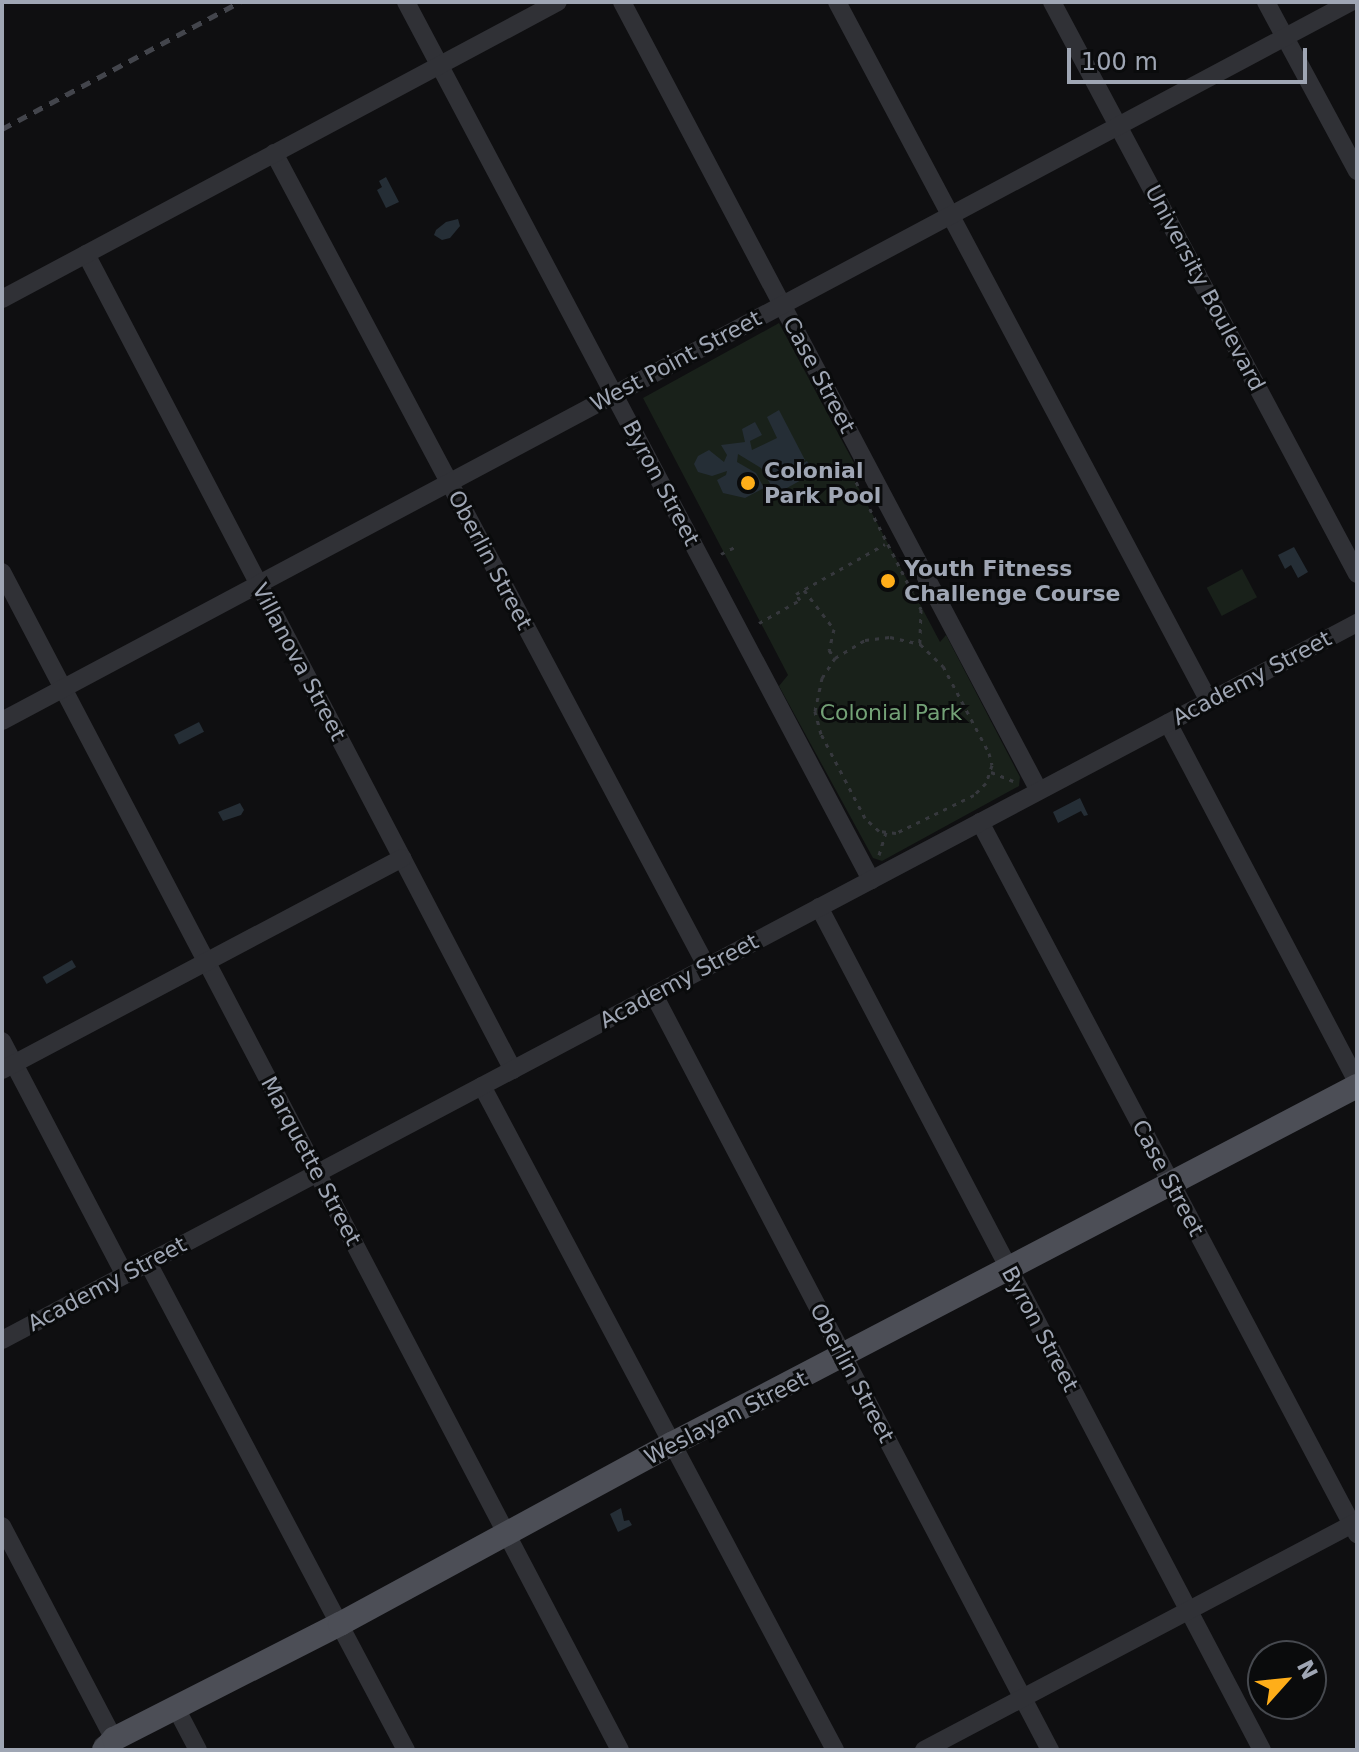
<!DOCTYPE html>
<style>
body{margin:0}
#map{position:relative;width:1359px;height:1752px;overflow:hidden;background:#0f0f11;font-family:"DejaVu Sans",sans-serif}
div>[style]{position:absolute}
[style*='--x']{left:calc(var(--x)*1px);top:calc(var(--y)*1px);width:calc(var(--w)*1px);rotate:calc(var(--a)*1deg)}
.green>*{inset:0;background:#19211a;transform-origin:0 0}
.water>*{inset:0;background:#252e36;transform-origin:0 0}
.path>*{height:3px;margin-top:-1.5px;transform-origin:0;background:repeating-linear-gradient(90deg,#36383d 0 4px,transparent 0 10px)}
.minor>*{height:18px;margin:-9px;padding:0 9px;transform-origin:9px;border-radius:9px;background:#303136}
.major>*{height:24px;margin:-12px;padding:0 12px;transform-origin:12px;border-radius:12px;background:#4c4e56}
.rail>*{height:5px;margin-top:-2.5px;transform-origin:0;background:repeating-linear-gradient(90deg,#43454c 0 10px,transparent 0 18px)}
.dots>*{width:22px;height:22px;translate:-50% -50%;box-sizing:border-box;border:4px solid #0a0b0c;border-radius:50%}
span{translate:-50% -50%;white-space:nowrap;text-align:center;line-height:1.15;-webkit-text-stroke:6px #0a0b0c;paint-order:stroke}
.street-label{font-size:22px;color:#9fa6b4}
.poi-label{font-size:22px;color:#9fa6b4;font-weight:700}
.left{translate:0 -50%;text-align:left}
.park-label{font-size:22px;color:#73a176}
.frame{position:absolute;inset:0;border:4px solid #9fa6b4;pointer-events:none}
.north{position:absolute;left:1247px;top:1640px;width:80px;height:80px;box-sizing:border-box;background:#0a0b0c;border:2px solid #46494f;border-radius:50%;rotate:63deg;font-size:22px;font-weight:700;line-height:32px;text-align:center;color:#9fa6b4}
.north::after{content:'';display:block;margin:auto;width:28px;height:36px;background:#ffae19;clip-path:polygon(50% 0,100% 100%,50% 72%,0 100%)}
.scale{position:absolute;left:1067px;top:48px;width:240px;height:36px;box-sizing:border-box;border:4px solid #9fa6b4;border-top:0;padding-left:10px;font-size:24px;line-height:28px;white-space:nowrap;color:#9fa6b4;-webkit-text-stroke:6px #0a0b0c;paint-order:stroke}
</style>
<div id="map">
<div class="green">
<i style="clip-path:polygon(779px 323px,854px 463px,848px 468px,940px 642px,946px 635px,1020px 777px,1019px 786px,882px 861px,873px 858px,779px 686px,788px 675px,643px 398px)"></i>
<i style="left:1242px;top:569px;width:32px;height:40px;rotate:62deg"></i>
</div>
<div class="water">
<i style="clip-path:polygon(386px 177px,399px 202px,386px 208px,377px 190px,382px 187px,379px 181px)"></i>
<i style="clip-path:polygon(458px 219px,460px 226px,450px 238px,442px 240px,434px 235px,436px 230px,446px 222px)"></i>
<i style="clip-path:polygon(779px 410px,805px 460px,773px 479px,807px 461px,814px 473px,776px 494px,761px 468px,738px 454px,737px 462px,756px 473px,764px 488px,745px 498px,723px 493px,717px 480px,726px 475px,727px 471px,712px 476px,698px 472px,694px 464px,698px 456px,709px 450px,724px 462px,727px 455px,721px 445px,745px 442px,742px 429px,755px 422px,762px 435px,750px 441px,752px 450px,777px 438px,767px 417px)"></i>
<i style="clip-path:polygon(1294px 547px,1308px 572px,1298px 578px,1291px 565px,1285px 569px,1278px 555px)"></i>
<i style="left:199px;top:722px;width:11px;height:28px;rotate:63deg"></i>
<i style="clip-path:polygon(1080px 798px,1088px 815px,1084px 816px,1081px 811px,1058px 823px,1053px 812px)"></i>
<i style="clip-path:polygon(240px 803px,244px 810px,241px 815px,223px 821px,218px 812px)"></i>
<i style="left:72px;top:960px;width:8px;height:34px;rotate:60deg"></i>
<i style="clip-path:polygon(621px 1508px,624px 1521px,629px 1520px,632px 1525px,618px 1532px,610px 1514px)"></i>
</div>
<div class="path">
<i style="--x:847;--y:464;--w:163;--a:63"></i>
<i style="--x:921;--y:609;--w:35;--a:92"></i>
<i style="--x:721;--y:554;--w:18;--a:-27"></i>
<i style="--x:804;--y:590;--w:49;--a:52.4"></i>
<i style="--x:834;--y:629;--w:22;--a:103"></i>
<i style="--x:829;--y:650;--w:9;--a:54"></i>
<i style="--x:759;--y:623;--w:47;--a:-29.3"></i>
<i style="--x:800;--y:600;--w:7;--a:-124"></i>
<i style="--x:796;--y:594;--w:102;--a:-29.3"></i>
<i style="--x:890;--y:637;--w:31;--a:13"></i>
<i style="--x:920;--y:644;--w:32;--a:44"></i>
<i style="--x:943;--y:666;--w:98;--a:62.1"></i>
<i style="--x:989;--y:753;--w:12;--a:76"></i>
<i style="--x:992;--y:765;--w:19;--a:108"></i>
<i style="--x:986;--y:783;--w:17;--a:135"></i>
<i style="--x:974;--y:795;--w:87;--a:154"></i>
<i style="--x:896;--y:833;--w:17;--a:-173"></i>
<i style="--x:879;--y:831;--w:19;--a:-137"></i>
<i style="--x:865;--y:818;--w:95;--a:-117.6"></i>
<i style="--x:821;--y:734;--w:24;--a:-105"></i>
<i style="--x:815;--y:711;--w:34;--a:-78"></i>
<i style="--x:822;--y:678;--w:24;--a:-57"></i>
<i style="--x:835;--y:658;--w:35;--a:-31"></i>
<i style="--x:865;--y:640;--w:25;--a:-7"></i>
<i style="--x:991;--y:772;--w:24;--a:22"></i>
<i style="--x:879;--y:855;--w:24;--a:-73"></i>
</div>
<div class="minor">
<i style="--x:406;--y:2;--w:994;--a:62.09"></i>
<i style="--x:622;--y:2;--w:892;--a:62.14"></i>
<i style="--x:837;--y:2;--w:792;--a:61.98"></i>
<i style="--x:1052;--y:2;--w:648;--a:61.93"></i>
<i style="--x:1266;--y:2;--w:192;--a:61.7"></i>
<i style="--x:274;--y:153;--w:922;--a:61.99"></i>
<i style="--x:86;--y:254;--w:921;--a:62.38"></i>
<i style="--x:2;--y:299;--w:630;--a:-28.11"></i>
<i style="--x:2;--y:572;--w:1330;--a:62.32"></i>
<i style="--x:2;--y:721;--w:1529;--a:-28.06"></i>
<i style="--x:1168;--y:723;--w:405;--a:62.2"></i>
<i style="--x:980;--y:822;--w:806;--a:62.1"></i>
<i style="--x:819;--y:907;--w:952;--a:62.28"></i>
<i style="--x:654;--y:995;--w:853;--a:62.32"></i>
<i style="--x:2;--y:1041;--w:264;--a:62.3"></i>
<i style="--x:2;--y:1070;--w:453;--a:-27.9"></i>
<i style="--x:482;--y:1086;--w:752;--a:62"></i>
<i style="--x:148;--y:1263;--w:551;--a:62.09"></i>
<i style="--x:2;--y:1340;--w:1533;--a:-27.89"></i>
<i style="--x:2;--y:1526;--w:241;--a:62.3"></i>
<i style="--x:114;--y:1739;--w:13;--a:151"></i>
<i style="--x:176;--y:1708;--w:47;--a:62.4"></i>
<i style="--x:924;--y:1750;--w:489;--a:-27.8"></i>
</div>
<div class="major">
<i style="--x:104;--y:1750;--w:15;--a:-48"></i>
<i style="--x:114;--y:1739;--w:254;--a:-27"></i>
<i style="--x:340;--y:1624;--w:378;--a:-28.5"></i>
<i style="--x:672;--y:1444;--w:773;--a:-27.59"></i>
</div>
<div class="rail">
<i style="--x:2;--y:129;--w:270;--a:-28.1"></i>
</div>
<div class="dots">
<i style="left:748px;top:483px;background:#ffae19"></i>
<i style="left:888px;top:581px;background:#ffae19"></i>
</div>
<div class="street-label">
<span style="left:1205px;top:288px;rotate:62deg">University Boulevard</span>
<span style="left:676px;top:361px;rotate:-28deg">West Point Street</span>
<span style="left:819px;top:375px;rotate:62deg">Case Street</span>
<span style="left:661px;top:483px;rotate:62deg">Byron Street</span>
<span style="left:490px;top:560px;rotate:62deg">Oberlin Street</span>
<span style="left:299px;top:662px;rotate:62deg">Villanova Street</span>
<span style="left:1252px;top:678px;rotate:-28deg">Academy Street</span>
<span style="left:679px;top:981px;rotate:-28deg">Academy Street</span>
<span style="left:311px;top:1161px;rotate:62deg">Marquette Street</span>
<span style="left:1168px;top:1178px;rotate:62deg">Case Street</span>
<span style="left:107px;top:1284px;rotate:-28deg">Academy Street</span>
<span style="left:1040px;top:1329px;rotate:62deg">Byron Street</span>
<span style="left:852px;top:1373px;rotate:62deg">Oberlin Street</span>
<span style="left:726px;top:1418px;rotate:-27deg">Weslayan Street</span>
</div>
<div class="poi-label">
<span class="left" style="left:764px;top:483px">Colonial<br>Park Pool</span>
<span class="left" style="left:904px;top:581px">Youth Fitness<br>Challenge Course</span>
</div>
<div class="park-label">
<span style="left:891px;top:713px">Colonial Park</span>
</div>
<div class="frame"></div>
<div class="north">N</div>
<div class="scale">100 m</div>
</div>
